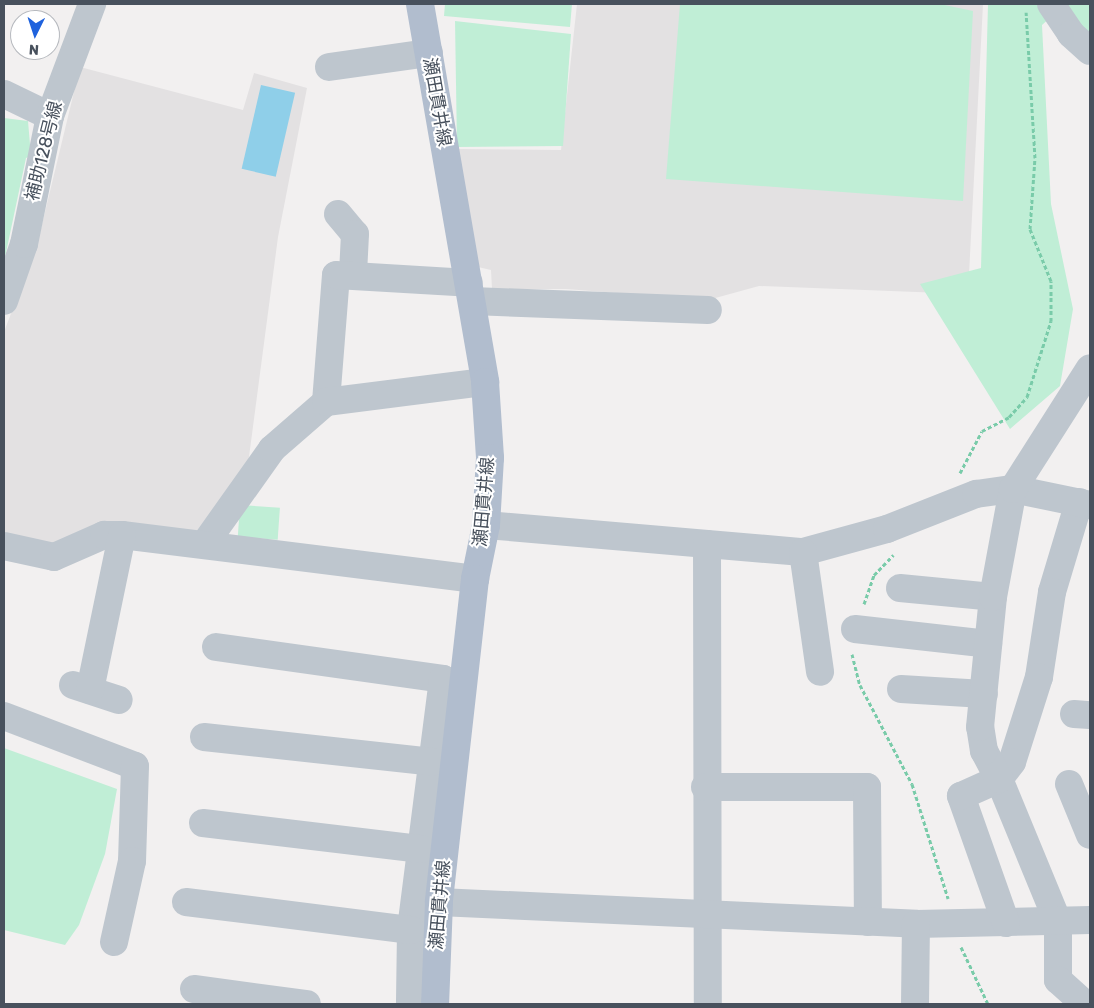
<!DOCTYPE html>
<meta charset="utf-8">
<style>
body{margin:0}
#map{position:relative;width:1094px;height:1008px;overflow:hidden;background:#f2f0f0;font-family:Rubik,"Noto Sans JP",sans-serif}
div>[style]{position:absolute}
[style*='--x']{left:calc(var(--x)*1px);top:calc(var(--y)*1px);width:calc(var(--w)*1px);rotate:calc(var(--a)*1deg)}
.education>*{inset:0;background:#e3e1e2}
.green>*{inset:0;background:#c0eed6;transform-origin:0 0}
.water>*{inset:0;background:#8fcfe9;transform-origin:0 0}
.path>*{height:3px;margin-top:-1.5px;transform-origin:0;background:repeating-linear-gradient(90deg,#79cba9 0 4px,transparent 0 6.5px)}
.minor>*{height:28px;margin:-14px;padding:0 14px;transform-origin:14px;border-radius:14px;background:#bec6ce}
.major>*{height:28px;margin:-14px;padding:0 14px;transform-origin:14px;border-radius:14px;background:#b1bdce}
span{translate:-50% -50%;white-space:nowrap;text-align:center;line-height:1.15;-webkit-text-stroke:4px #fff;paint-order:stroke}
.street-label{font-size:18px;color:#48515d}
.frame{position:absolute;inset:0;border:5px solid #48515d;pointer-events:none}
.north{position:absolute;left:10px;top:10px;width:50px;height:50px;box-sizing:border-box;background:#fff;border:1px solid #b6b9be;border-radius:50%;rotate:184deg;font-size:14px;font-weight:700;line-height:20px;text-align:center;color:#48515d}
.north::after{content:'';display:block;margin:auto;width:18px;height:22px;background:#1f62dd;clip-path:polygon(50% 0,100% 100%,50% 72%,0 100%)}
</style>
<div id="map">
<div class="education">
<i style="clip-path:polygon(577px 4px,983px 4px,968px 294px,759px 286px,708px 300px,566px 289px,492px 289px,491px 270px,478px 267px,456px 149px,561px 150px)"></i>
<i style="clip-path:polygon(80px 67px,243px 110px,254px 73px,307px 88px,278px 237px,247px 472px,198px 533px,52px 548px,4px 537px,4px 332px,37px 245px)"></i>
</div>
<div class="green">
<i style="clip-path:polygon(445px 4px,572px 4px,570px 27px,444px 16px)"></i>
<i style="clip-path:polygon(680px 4px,940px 4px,973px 11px,963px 201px,666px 179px)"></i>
<i style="clip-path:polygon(988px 4px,1090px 4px,1090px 45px,1063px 6px,1042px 25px,1051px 204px,1073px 309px,1060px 386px,1010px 429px,920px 284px,981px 268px)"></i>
<i style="clip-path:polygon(455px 21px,571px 34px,563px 146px,457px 147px)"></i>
<i style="clip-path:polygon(4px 118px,28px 121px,31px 156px,26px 158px,4px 262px)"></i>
<i style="left:240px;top:505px;width:40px;height:32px;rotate:4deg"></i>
<i style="clip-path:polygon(4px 748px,117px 789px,105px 854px,79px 925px,65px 945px,4px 930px)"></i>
</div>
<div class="water">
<i style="left:261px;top:85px;width:35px;height:86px;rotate:13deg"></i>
</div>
<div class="path">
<i style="--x:960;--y:473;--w:47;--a:-62.4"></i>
<i style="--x:982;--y:431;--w:30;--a:-27"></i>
<i style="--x:1009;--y:417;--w:27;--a:-48"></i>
<i style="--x:1027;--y:397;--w:80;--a:-72.5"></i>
<i style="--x:1051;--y:321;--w:40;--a:-90"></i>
<i style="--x:1051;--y:281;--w:56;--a:-112"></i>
<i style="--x:1030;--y:229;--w:71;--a:-86"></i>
<i style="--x:1035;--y:158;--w:146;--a:-93.5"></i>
<i style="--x:864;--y:604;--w:31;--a:-71"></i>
<i style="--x:874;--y:575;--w:28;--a:-46"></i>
<i style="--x:852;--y:654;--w:32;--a:76"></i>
<i style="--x:860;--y:685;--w:112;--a:62.3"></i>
<i style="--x:912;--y:784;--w:120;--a:72.5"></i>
<i style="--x:961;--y:947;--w:63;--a:64.7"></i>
</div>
<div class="minor">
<i style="--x:1051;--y:4;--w:36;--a:56"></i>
<i style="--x:1071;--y:34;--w:25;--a:42"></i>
<i style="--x:329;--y:67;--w:101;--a:-8"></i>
<i style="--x:4;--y:94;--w:51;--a:25.6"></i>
<i style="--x:338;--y:214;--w:26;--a:50"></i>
<i style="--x:355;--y:234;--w:40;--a:92.9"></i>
<i style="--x:4;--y:301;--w:60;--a:-70.7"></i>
<i style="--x:24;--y:244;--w:131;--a:-78.5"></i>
<i style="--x:50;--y:116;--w:120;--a:-69.4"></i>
<i style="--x:472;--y:301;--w:236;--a:2.2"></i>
<i style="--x:326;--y:402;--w:127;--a:-85.5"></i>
<i style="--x:336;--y:275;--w:133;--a:3.4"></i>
<i style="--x:1079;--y:502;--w:94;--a:106.7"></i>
<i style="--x:1052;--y:592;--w:86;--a:98.7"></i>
<i style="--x:1039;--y:677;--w:89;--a:107.6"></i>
<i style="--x:1012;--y:762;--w:21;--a:127"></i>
<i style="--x:999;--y:779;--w:155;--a:67.6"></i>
<i style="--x:1058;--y:922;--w:58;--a:90"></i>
<i style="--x:1058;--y:980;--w:36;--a:42"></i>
<i style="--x:486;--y:525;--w:318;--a:4.9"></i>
<i style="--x:803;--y:552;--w:87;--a:-15.3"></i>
<i style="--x:887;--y:529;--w:96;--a:-21.5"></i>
<i style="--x:976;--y:494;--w:37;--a:-8"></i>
<i style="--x:1013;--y:489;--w:79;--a:11.7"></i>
<i style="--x:206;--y:542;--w:114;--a:-54.6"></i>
<i style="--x:272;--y:449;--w:72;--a:-41"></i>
<i style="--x:326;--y:402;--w:160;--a:-7.2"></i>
<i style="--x:707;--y:544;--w:460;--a:89.9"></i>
<i style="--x:4;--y:546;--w:51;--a:12.4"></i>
<i style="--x:54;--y:557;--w:55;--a:-23.7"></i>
<i style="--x:104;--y:535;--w:18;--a:0"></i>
<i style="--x:122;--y:535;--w:356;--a:7.1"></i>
<i style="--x:803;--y:552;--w:121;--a:81.9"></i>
<i style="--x:900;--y:588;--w:93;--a:5.5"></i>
<i style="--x:855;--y:629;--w:134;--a:6.4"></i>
<i style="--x:216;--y:647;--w:229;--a:8"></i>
<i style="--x:443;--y:679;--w:253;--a:97.3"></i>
<i style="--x:411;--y:930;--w:74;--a:90.8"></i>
<i style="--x:73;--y:685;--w:48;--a:18.1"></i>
<i style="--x:901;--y:689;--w:83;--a:3.4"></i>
<i style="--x:90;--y:690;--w:158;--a:-78.3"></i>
<i style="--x:1074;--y:714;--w:16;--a:4"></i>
<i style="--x:4;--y:716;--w:140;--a:20.9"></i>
<i style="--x:135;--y:766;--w:95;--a:91.8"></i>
<i style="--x:132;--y:861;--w:83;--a:102.5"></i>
<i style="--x:204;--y:737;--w:230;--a:6.2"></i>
<i style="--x:1069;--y:784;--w:55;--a:67.6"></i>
<i style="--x:705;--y:787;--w:162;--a:0"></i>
<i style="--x:867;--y:787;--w:135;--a:89.6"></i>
<i style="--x:203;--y:823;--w:220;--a:6.8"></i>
<i style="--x:186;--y:902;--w:227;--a:7.1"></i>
<i style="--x:439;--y:902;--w:478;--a:2.6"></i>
<i style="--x:916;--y:924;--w:174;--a:-1.3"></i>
<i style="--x:1006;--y:923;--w:135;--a:-109.5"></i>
<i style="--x:961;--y:796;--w:42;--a:-24.1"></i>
<i style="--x:999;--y:779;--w:32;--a:-118"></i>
<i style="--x:984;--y:751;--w:24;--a:-99"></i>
<i style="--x:980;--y:727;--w:131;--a:-84.3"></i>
<i style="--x:993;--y:597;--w:110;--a:-79.5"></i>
<i style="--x:1013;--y:489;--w:143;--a:-57.5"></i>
<i style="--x:194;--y:989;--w:114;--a:7.6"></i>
<i style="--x:915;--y:1004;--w:80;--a:-89.3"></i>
</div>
<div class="major">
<i style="--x:420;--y:4;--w:384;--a:80.2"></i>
<i style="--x:485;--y:382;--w:76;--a:86.2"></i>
<i style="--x:490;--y:458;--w:67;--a:93.4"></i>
<i style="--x:486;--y:525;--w:55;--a:101.5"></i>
<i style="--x:475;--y:579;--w:325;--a:96.4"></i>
<i style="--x:439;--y:902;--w:102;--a:92.2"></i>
</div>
<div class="street-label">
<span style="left:437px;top:102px;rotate:80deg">瀬田貫井線</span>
<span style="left:44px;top:151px;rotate:-76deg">補助128号線</span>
<span style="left:484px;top:502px;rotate:-85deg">瀬田貫井線</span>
<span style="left:440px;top:905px;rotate:-85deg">瀬田貫井線</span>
</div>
<div class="frame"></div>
<div class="north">N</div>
</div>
